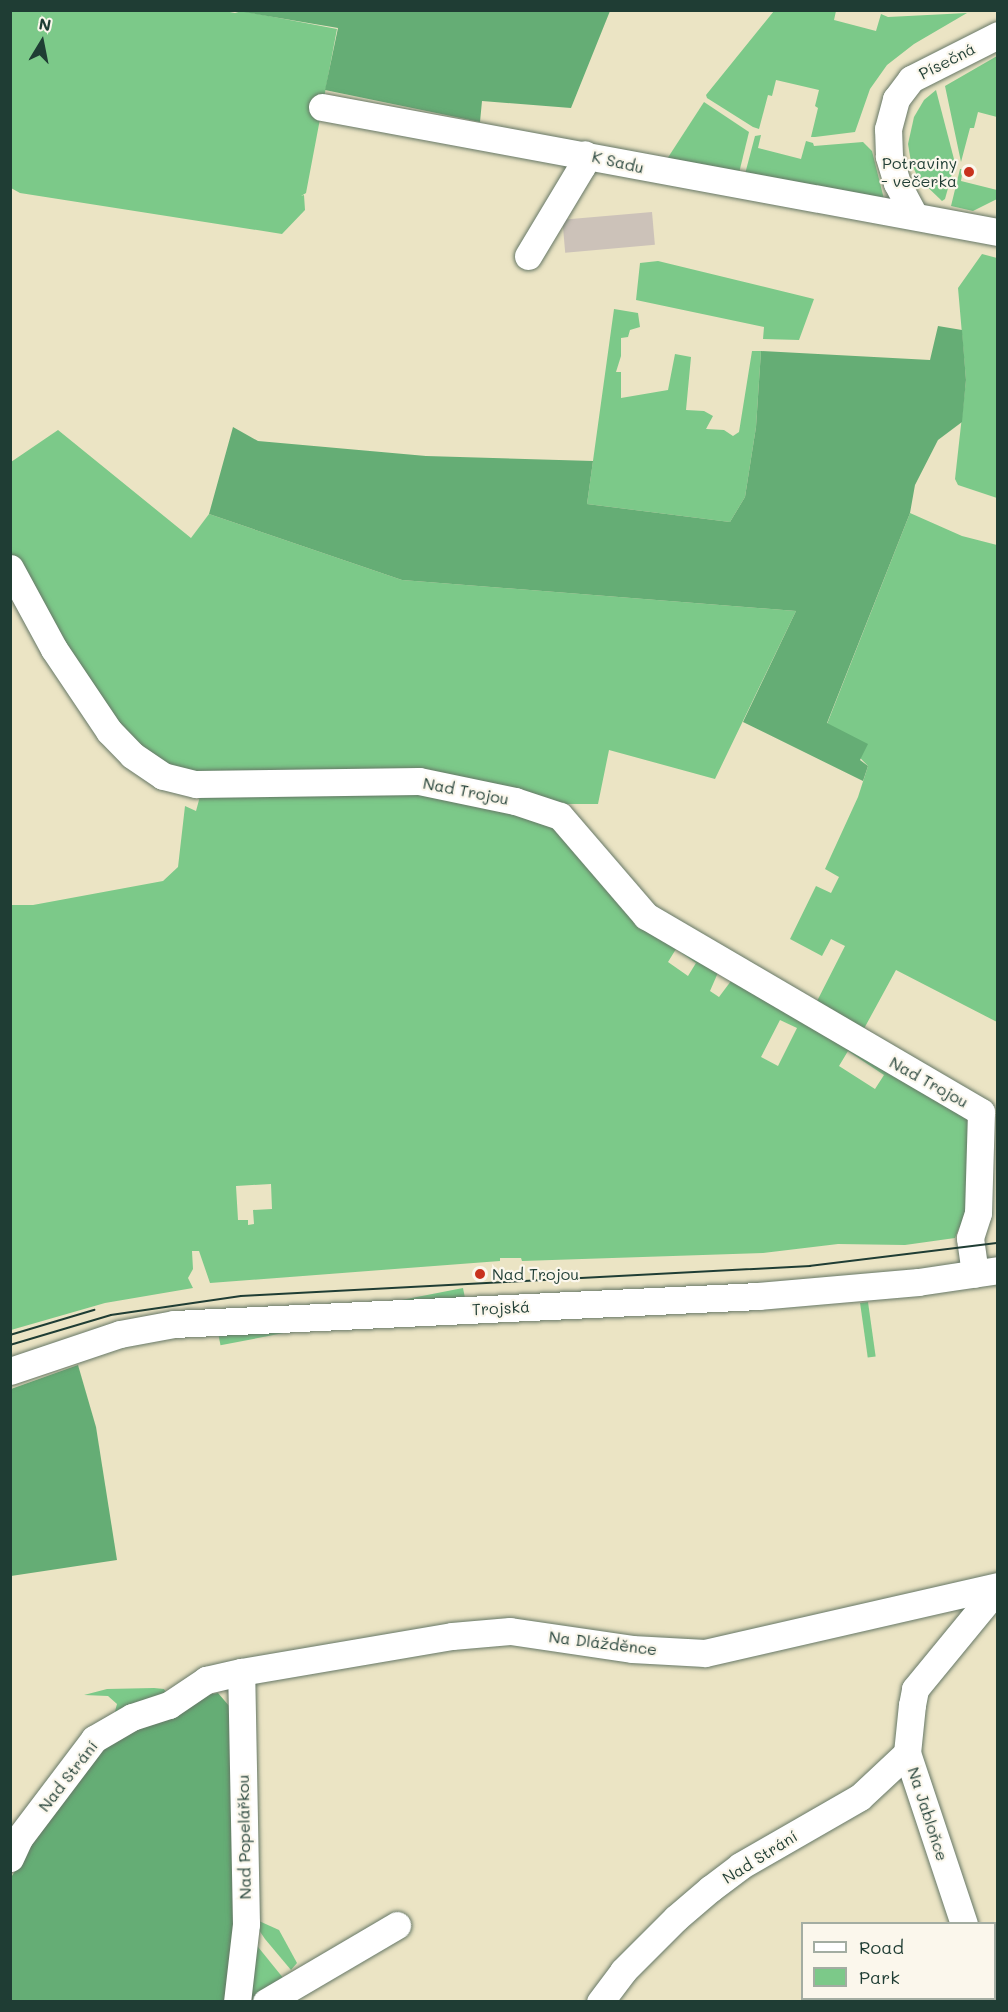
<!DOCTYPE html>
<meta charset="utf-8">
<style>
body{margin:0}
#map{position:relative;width:1008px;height:2012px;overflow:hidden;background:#ebe4c4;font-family:Mali,sans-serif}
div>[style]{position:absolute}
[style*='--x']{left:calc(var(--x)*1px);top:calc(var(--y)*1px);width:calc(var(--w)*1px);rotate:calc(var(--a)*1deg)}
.industrial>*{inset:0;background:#ccc2b9;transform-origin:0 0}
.green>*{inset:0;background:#7cc989;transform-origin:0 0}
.forest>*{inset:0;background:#65ad75}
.roads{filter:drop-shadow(0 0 2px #676) drop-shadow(0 0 2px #676)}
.minor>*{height:27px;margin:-13.5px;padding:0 13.5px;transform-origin:13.5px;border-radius:13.5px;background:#fff}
.tram>*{height:1.5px;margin:-0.75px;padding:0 0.75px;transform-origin:0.75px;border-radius:0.75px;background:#1f3d34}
.dots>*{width:16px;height:16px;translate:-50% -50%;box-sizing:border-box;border:3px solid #fbf7ec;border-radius:50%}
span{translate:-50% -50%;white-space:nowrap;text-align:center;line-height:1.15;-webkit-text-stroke:4.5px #fbf7ec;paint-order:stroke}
.street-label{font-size:16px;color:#1f3d34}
.poi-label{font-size:16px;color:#1f3d34}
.right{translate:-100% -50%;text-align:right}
.left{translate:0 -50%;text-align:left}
.frame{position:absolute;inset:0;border:12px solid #1f3d34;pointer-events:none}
.legend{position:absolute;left:801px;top:1922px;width:195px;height:78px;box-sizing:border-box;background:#fbf7ec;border:2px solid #a3ada2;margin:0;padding:8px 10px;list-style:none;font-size:18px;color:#1f3d34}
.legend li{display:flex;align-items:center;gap:12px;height:30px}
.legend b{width:30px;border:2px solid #a3ada2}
.north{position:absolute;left:12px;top:12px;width:60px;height:60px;-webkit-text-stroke:4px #fbf7ec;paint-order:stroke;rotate:10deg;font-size:16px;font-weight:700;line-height:24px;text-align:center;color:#1f3d34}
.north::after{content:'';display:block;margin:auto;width:21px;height:27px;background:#1f3d34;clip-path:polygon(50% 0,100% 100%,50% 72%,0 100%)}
</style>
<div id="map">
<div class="industrial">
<i style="left:652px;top:212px;width:33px;height:90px;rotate:85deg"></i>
</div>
<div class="green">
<i style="clip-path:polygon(219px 10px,235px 13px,242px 11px,337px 29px,306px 193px,301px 196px,304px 195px,305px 210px,282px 234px,20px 193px,11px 188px,10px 11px)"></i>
<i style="clip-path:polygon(774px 11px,836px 11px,834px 20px,876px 31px,881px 14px,888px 17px,967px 13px,914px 44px,887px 65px,870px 89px,855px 132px,815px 137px,811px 137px,818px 108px,815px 106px,819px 90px,776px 80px,772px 96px,768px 95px,759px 129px,753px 127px,707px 98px,706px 95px)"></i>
<i style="clip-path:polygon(997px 56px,997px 117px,978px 112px,974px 128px,970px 128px,961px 162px,945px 86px)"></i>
<i style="clip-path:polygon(936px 90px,955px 163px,945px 199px,942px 201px,918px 178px,911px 162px,908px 144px,914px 117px,924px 100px)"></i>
<i style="clip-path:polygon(704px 102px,749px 132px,739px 173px,667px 159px)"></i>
<i style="clip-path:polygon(761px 135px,758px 148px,801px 159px,806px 141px,813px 143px,814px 146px,863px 142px,872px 151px,884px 199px,745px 174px,755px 136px)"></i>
<i style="clip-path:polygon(960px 169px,963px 169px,961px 181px,997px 190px,997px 199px,973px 211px,951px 206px)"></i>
<i style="clip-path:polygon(982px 254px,997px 258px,997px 498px,958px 485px,955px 479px,966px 380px,958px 288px)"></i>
<i style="clip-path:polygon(658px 261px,814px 299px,799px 340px,763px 339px,764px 327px,636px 300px,640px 263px)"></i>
<i style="clip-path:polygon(614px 309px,638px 313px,640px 327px,630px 330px,628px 337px,621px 338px,621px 356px,616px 372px,621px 372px,621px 398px,668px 390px,675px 354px,691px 357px,686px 410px,704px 411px,713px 416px,706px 429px,724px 430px,733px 436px,739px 432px,752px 351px,761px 351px,756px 427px,745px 497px,730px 522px,587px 504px)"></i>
<i style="clip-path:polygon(58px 430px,191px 538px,209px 514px,402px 580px,796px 611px,715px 779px,609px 750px,598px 804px,541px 804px,212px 776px,156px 763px,122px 735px,11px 555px,11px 462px)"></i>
<i style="clip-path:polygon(910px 513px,962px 536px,997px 545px,997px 1022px,896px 970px,860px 1036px,813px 1009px,845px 946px,831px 939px,822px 956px,790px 939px,816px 886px,831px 893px,839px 877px,825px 869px,858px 797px,868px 766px,827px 724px)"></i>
<i style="clip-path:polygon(evenodd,419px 786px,554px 822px,720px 968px,710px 991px,719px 997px,734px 977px,974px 1114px,971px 1215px,959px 1228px,955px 1238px,905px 1245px,838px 1244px,763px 1253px,522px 1261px,521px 1258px,500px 1258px,500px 1261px,210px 1283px,199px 1251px,192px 1251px,193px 1269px,188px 1278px,193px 1288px,105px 1303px,11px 1330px,11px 905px,33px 905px,163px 881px,178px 867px,185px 806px,196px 811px,202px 789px,419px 786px,676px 949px,696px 963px,688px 976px,668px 962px,676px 949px,419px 786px,780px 1020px,797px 1028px,778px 1066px,761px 1057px,780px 1020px,419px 786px,848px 1051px,884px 1075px,875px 1089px,839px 1066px,848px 1051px,419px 786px,271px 1184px,272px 1209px,253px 1210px,254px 1224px,248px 1225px,248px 1220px,238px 1220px,236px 1186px,271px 1184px)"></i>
<i style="left:463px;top:1288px;width:10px;height:249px;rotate:79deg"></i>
<i style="left:868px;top:1302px;width:55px;height:8px;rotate:82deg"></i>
<i style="clip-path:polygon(154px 1688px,164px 1689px,167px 1694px,114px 1715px,117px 1704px,108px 1696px,84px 1695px,107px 1689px)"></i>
<i style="clip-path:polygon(250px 1917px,279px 1930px,297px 1963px,291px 1970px,265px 1939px)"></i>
<i style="clip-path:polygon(250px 1937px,284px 1979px,256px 2000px,251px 1998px)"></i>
</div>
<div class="forest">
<i style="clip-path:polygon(238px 11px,613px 11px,610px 11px,571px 108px,482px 101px,480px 122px,325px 90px,338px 28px)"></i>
<i style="clip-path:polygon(938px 326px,962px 330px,966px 380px,962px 422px,938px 440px,915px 485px,910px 513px,827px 723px,868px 744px,860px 760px,868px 766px,863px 781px,743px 722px,796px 611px,402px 580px,209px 514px,233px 427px,258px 441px,426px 456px,593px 461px,587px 504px,730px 522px,745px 497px,756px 427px,761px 351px,930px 360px)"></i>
<i style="clip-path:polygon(78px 1365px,96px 1427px,117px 1560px,11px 1576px,11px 1389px)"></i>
<i style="clip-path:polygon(218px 1693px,230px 1707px,236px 1956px,229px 2001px,11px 2001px,10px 1879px,56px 1805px,100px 1742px,182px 1699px)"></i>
</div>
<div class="roads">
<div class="minor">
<i style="--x:322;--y:107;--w:687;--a:10.48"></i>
<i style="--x:914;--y:215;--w:36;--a:-118"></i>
<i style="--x:897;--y:183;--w:28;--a:-107"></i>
<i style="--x:889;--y:156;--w:27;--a:-92"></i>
<i style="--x:888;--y:129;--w:31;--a:-75"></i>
<i style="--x:896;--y:99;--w:25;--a:-53"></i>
<i style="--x:911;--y:79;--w:97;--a:-26.8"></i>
<i style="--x:528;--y:256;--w:105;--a:-59"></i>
<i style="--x:582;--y:166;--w:12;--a:-76"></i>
<i style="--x:10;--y:568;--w:92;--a:61.5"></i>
<i style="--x:54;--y:649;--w:99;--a:56.1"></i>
<i style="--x:109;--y:731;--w:33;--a:46"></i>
<i style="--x:132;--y:755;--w:37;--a:34"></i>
<i style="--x:163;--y:776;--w:34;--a:14"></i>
<i style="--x:196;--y:784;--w:223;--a:-0.8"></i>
<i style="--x:419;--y:781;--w:98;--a:11.8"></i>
<i style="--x:515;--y:801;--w:47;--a:18.4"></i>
<i style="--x:560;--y:816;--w:132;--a:49.3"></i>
<i style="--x:646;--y:916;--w:388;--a:30.3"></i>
<i style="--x:981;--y:1112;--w:101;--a:91.7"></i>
<i style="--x:978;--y:1213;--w:26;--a:108"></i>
<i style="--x:970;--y:1238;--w:36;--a:82"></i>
<i style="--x:10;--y:1371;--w:116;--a:-18.6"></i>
<i style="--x:120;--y:1334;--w:55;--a:-10.5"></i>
<i style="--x:174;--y:1324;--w:585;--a:-2.74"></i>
<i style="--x:758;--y:1296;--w:161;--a:-5"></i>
<i style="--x:918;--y:1282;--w:81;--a:-8.5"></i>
<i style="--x:10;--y:1858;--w:23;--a:-65"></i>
<i style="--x:20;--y:1837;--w:123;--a:-52.9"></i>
<i style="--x:94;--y:1739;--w:44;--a:-30.1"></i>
<i style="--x:132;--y:1717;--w:39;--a:-18"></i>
<i style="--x:169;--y:1705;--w:45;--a:-34"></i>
<i style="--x:206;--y:1680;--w:36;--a:-13"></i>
<i style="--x:241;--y:1672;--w:214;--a:-9.7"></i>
<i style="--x:452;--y:1636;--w:58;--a:-4.9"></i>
<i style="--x:510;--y:1631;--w:123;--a:8.4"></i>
<i style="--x:632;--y:1649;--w:73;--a:3.1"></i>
<i style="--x:705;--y:1653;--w:301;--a:-12.9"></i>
<i style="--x:964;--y:1924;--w:180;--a:-108.4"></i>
<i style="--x:907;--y:1753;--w:48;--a:-84.1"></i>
<i style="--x:912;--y:1705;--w:16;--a:-79"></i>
<i style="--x:915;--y:1689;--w:131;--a:-50.6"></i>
<i style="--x:994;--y:1965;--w:4;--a:14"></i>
<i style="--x:237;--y:2002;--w:79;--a:-83.4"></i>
<i style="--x:246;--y:1924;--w:252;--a:-91.1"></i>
<i style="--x:266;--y:2002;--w:152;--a:-30.4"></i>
<i style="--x:600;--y:2002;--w:39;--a:-53"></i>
<i style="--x:623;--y:1971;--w:75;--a:-45"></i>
<i style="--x:676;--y:1918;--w:45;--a:-40.5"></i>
<i style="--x:710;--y:1889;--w:38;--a:-37"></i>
<i style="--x:740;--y:1866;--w:138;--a:-29.9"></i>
<i style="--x:860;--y:1797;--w:64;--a:-43.1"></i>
</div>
</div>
<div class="tram">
<i style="--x:10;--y:1335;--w:88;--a:-16.6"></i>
<i style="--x:10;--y:1345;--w:105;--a:-16.5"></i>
<i style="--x:111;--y:1315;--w:131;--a:-8.3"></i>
<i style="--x:241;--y:1296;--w:570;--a:-3.02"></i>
<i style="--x:810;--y:1266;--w:189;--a:-7"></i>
</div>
<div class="dots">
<i style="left:969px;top:172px;background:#c8321e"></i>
<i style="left:480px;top:1274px;background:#c8321e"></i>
</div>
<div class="street-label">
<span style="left:947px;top:61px;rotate:-27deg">Písečná</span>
<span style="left:618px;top:162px;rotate:13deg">K Sadu</span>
<span style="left:466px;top:791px;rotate:11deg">Nad Trojou</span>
<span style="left:929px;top:1082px;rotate:29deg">Nad Trojou</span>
<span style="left:501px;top:1308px;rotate:-3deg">Trojská</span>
<span style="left:603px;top:1643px;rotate:7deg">Na Dlážděnce</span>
<span style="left:68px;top:1776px;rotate:-52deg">Nad Strání</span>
<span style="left:928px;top:1814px;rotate:72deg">Na Jabloňce</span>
<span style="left:244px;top:1837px;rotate:-91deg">Nad Popelářkou</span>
<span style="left:760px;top:1857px;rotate:-32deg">Nad Strání</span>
</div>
<div class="poi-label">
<span class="right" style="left:957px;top:172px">Potraviny<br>- večerka</span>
<span class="left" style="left:492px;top:1274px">Nad Trojou</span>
</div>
<div class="frame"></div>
<ul class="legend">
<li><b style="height:8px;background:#fff"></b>Road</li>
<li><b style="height:16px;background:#7cc989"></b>Park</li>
</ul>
<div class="north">N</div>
</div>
